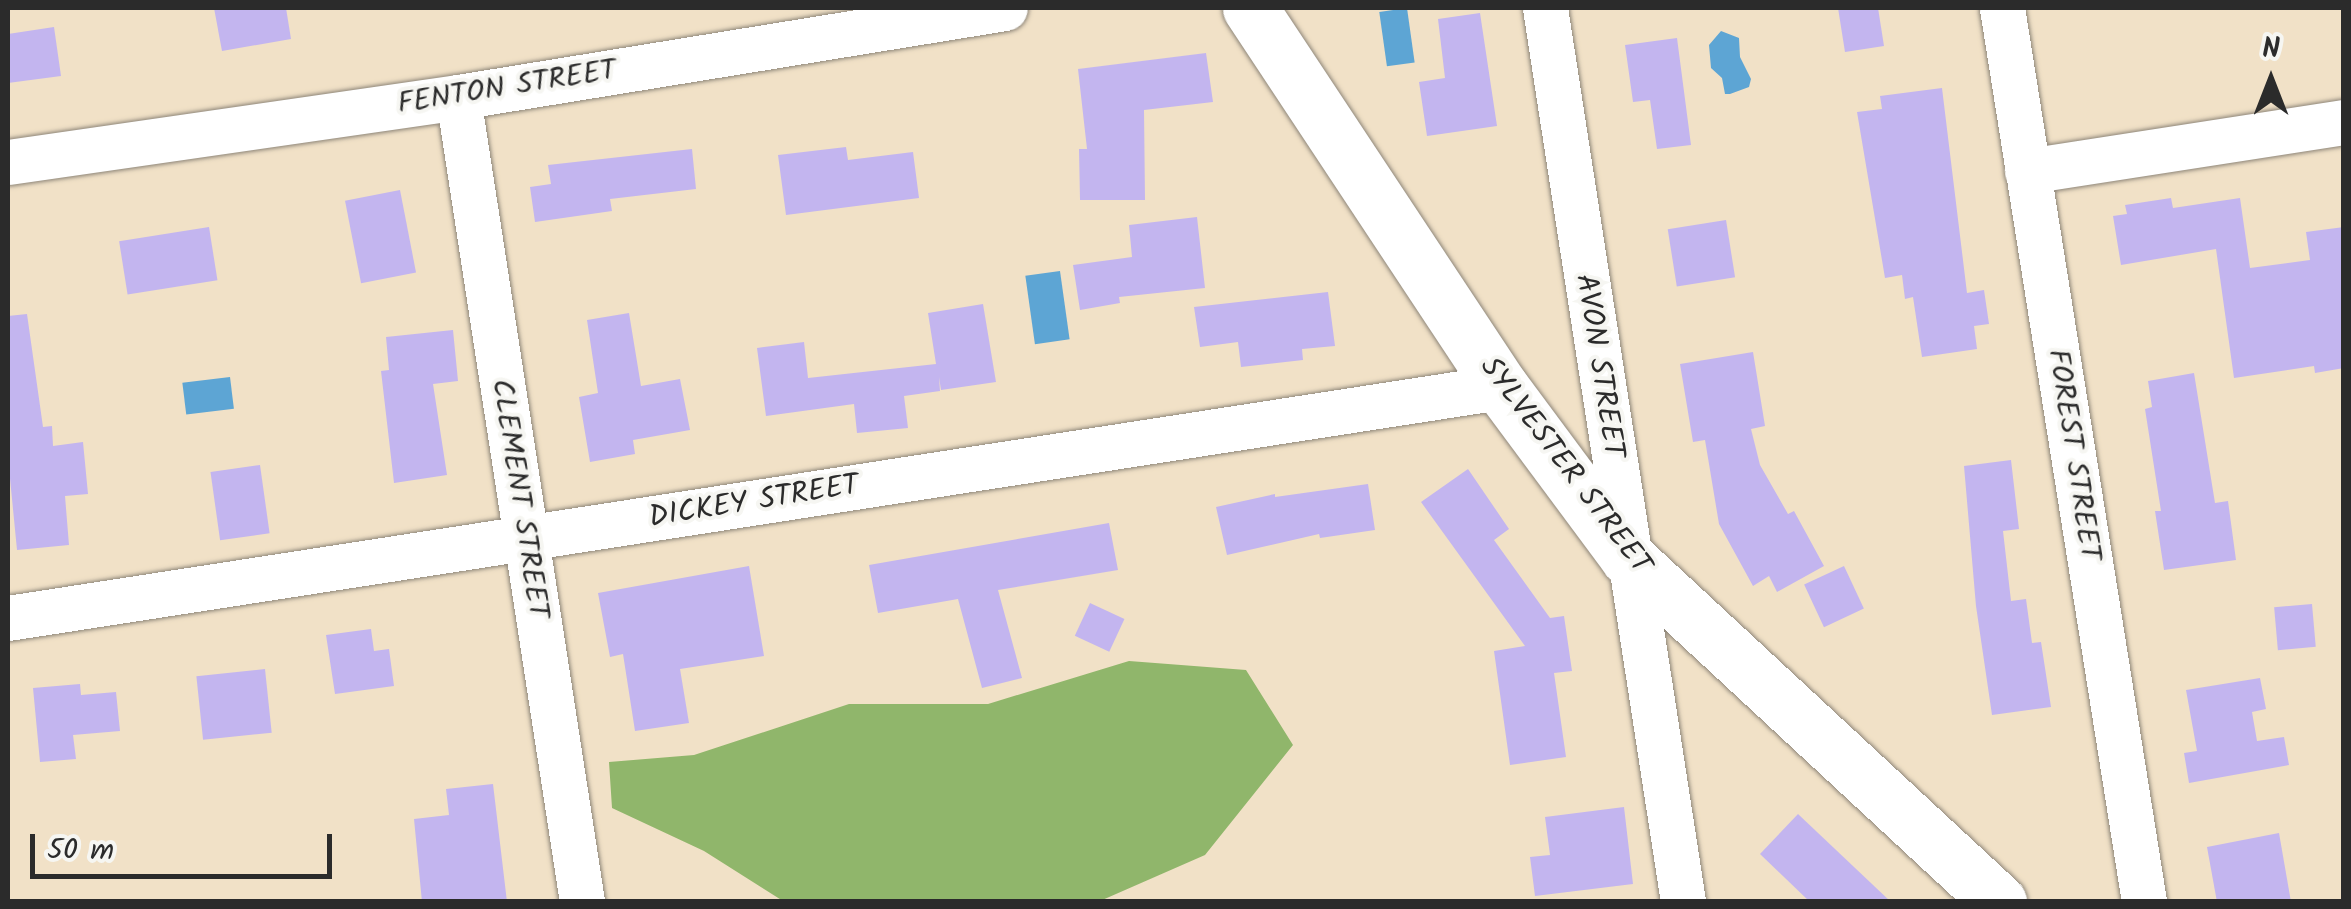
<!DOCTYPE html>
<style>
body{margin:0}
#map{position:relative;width:2351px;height:909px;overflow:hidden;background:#f1e1c7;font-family:Kalam,sans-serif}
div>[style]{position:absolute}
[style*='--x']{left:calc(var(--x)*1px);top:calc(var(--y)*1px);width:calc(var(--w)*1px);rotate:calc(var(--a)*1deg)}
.forest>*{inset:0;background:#90b66b}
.water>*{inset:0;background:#5da5d4;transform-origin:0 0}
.building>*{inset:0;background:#c3b5ef;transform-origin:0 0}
.roads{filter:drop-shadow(0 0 2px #8e8679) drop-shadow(0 0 2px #8e8679)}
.minor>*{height:45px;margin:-22.5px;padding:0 22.5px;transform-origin:22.5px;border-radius:22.5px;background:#fff}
.tertiary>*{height:55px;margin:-27.5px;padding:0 27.5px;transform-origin:27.5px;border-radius:27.5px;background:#fff}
span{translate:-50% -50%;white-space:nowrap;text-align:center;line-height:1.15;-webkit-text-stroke:8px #f6f6f2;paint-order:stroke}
.street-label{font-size:30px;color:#2b2b2b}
.frame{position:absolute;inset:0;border:10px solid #2b2b2b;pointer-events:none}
.north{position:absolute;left:2221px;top:30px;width:100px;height:100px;-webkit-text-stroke:8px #f6f6f2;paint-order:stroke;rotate:0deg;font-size:28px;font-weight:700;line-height:40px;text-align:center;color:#2b2b2b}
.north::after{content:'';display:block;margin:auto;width:35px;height:45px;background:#2b2b2b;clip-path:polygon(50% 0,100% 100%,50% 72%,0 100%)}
.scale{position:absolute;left:30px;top:834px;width:302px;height:45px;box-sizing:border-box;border:5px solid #2b2b2b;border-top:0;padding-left:12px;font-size:30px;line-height:35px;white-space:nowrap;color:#2b2b2b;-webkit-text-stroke:8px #f6f6f2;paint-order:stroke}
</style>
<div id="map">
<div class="forest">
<i style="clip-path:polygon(1129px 661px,1246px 670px,1293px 745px,1205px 855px,1100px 901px,783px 901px,704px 851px,612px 808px,609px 762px,694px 755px,849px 704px,988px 704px)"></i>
</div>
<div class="water">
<i style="left:1407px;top:8px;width:55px;height:28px;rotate:82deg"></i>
<i style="clip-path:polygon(1721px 31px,1739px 38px,1740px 57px,1751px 79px,1749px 87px,1730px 94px,1725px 94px,1722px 78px,1711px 68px,1709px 45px)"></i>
<i style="left:1060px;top:271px;width:69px;height:35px;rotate:82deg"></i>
<i style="left:230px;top:377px;width:32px;height:48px;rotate:83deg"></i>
</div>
<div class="building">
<i style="clip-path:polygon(214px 8px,286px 8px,291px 39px,222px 51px)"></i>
<i style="clip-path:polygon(1838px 8px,1878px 8px,1884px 46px,1845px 52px)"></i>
<i style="clip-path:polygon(1480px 13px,1497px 126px,1427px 136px,1419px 82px,1445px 78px,1438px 19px)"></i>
<i style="clip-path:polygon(54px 27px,61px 76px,8px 83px,8px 34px)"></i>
<i style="clip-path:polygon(1677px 38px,1691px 145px,1657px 149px,1650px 100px,1633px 102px,1625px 45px)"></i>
<i style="clip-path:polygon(1206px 53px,1213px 102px,1144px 110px,1145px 200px,1080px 200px,1079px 149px,1087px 149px,1078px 69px)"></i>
<i style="clip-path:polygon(1942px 88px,1967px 293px,1984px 290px,1989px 324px,1974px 326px,1977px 349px,1922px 357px,1913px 297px,1905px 299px,1902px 275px,1885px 278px,1857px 112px,1882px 109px,1880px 96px)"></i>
<i style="clip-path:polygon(846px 147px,848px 160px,913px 152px,919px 198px,786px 215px,778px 155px)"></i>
<i style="clip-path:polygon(692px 149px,696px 189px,610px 199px,612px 211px,535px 222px,530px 187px,551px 184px,548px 165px)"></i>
<i style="left:400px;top:190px;width:84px;height:56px;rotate:79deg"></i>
<i style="clip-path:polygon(2171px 198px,2173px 208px,2240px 198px,2250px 268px,2310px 260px,2306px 232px,2344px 227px,2344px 368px,2315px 373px,2314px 366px,2234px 378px,2216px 249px,2121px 265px,2113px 216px,2127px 214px,2125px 205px)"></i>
<i style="clip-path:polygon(1197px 217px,1205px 288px,1119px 297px,1120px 303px,1080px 310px,1073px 265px,1132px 257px,1129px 225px)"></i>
<i style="left:1726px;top:220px;width:58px;height:59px;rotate:81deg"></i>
<i style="left:209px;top:227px;width:54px;height:91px;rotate:81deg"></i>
<i style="clip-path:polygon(1328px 292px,1335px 346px,1302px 349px,1303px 360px,1241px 367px,1238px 342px,1200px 347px,1194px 307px)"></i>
<i style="clip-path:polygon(983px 304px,996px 382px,941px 390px,939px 377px,940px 391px,904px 396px,908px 428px,857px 433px,854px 404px,766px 416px,757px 348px,804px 342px,808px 378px,936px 364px,928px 313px)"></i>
<i style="clip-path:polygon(629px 313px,641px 386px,680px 379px,690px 430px,633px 440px,635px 454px,590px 462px,579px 397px,598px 393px,587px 320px)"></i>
<i style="clip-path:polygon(27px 314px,43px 427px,52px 426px,53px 446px,83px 442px,88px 494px,65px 496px,69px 545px,17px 550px,8px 458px,8px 316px)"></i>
<i style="clip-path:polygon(453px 330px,458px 381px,433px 384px,447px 475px,394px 483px,381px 371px,389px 370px,386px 337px)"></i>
<i style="clip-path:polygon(1753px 352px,1765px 426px,1751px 429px,1760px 465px,1788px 514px,1794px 511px,1824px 566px,1777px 592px,1769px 576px,1753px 586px,1719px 524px,1705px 440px,1693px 442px,1680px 364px)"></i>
<i style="clip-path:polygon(2194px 373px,2215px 503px,2228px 501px,2236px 560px,2164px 570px,2155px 511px,2161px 511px,2145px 409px,2152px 407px,2148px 381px)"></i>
<i style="clip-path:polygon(2011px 460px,2019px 529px,2003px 531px,2011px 601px,2026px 599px,2032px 643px,2041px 642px,2051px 707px,1992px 715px,1976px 606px,1964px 466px)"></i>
<i style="left:260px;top:465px;width:69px;height:50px;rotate:82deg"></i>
<i style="clip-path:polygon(1468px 469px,1509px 529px,1494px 540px,1550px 618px,1564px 616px,1572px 671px,1554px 673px,1566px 757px,1510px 765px,1494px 651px,1525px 646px,1421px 502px)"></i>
<i style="clip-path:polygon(1368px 484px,1375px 530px,1320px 538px,1319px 534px,1227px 555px,1216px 507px,1275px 494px,1275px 497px)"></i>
<i style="clip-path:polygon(1109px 523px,1118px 570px,998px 590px,1022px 678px,982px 688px,958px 599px,878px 613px,869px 565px)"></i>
<i style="clip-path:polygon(749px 566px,764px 656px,680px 669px,689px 723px,635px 731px,623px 654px,610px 657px,598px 593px)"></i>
<i style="left:1844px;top:566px;width:47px;height:44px;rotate:65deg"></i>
<i style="left:1090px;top:603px;width:38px;height:36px;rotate:25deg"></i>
<i style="left:2312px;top:604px;width:43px;height:38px;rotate:85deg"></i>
<i style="clip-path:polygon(371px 629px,374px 651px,389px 649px,394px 686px,335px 694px,326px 635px)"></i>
<i style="left:265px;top:669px;width:64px;height:69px;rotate:84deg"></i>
<i style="clip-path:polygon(2260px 678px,2266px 709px,2252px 712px,2257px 741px,2284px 737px,2289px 765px,2189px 783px,2184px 753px,2197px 751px,2186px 690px)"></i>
<i style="clip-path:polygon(80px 684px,81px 695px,116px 692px,120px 731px,73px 735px,76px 759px,40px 762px,33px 688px)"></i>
<i style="clip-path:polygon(493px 784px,507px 902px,422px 902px,414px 819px,449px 815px,446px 789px)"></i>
<i style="clip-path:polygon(1624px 807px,1633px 884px,1535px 896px,1530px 857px,1550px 855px,1545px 817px)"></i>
<i style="clip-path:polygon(1798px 814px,1891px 902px,1810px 902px,1760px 854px)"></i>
<i style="clip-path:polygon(2279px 833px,2291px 902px,2217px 902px,2207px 847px)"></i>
</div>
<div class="roads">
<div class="minor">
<i style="--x:1545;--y:8;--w:905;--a:81.22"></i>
<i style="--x:2002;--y:8;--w:905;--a:80.97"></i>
<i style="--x:458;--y:97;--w:814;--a:81.24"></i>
<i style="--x:8;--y:162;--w:455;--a:-8.2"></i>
<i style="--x:458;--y:97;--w:554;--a:-9.24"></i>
<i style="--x:2027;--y:171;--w:321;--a:-8.8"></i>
<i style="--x:8;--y:618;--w:1511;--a:-8.8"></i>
</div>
<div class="tertiary">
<i style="--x:1250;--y:8;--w:455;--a:56.5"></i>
<i style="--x:1501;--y:387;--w:213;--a:53.4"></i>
<i style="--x:1628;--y:558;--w:506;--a:42.84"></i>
</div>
</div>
<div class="street-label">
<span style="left:507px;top:88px;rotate:-9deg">FENTON STREET</span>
<span style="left:1599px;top:366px;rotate:81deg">AVON STREET</span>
<span style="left:2073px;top:455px;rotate:81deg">FOREST STREET</span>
<span style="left:1565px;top:466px;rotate:53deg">SYLVESTER STREET</span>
<span style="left:519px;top:499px;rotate:81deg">CLEMENT STREET</span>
<span style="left:754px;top:502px;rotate:-9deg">DICKEY STREET</span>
</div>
<div class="frame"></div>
<div class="north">N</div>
<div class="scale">50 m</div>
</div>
